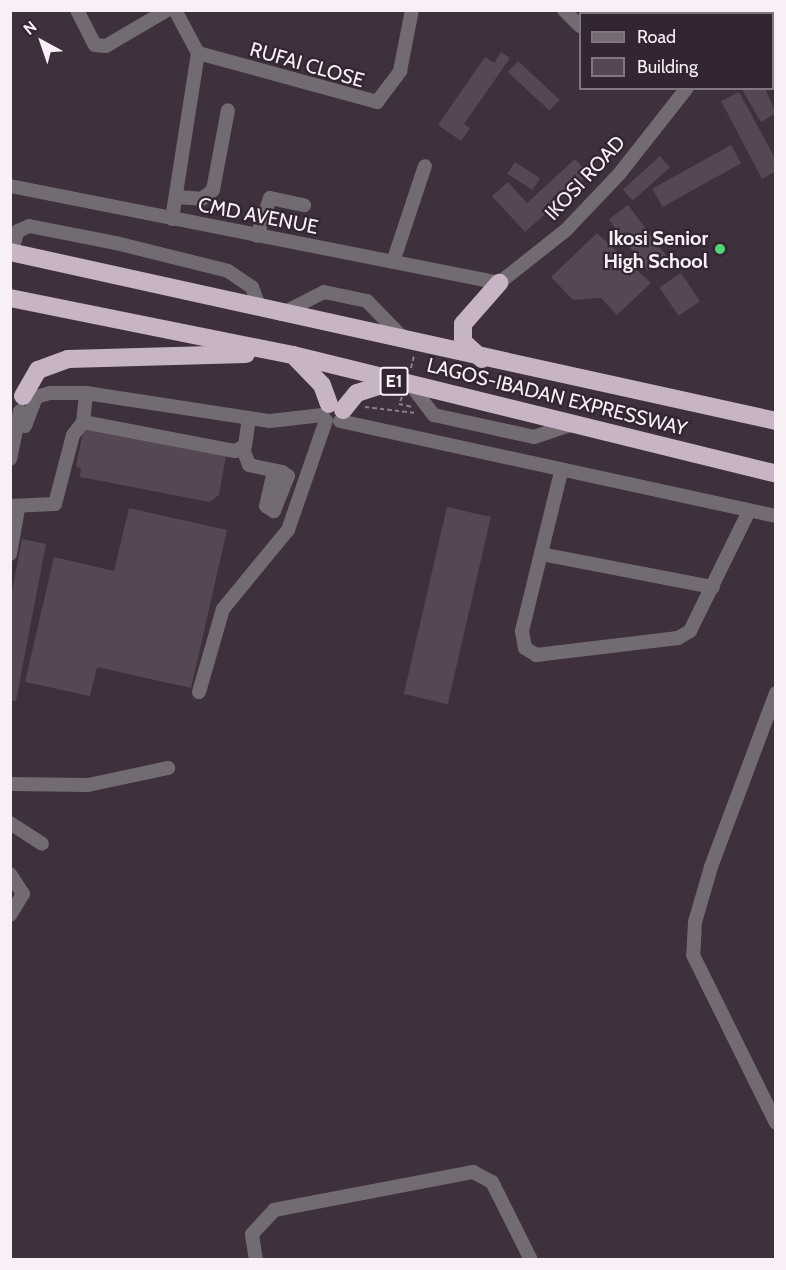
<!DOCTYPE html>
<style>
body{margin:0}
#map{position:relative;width:786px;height:1270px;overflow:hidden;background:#3e303c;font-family:Cabin,sans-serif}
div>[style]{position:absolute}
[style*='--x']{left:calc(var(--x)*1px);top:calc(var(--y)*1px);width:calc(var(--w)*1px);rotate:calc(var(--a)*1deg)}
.building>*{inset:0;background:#564754;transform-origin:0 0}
.path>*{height:2px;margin-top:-1px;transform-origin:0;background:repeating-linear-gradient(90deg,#8b7f8a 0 4.5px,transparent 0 7.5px)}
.minor>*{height:14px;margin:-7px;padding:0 7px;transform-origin:7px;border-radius:7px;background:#726b72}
.highway>*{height:18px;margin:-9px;padding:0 9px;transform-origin:9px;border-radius:9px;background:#c7b5c5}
.dots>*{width:16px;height:16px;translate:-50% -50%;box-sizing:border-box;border:3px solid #332632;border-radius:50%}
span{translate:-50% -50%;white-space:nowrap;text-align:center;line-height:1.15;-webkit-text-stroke:4.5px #332632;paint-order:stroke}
.shield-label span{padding:2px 4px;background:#332632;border:2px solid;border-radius:4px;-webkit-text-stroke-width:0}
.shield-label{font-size:18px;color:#f8eff7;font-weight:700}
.street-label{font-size:20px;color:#f8eff7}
.poi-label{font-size:20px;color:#f8eff7;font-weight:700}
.right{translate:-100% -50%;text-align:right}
.frame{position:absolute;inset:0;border:12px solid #f8eff7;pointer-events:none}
.legend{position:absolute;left:579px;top:12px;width:195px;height:78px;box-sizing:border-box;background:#332632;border:2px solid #827681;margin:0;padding:8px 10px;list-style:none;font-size:18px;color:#f8eff7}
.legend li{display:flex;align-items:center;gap:12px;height:30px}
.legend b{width:30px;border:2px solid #827681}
.north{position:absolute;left:12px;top:12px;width:60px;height:60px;-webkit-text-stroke:4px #332632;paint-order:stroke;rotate:320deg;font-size:16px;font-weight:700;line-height:24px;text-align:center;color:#f8eff7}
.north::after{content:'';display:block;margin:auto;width:21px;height:27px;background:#f8eff7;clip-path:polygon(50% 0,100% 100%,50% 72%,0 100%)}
</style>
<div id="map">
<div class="building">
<i style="clip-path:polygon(661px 10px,723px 10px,720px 14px)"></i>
<i style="clip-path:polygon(501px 52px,510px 58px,464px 124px,470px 128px,461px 141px,438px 125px,485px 57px,494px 63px)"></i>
<i style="clip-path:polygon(776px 60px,776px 80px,772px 82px,772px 62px)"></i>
<i style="left:518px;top:61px;width:57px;height:15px;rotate:43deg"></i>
<i style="clip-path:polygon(741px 88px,765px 88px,776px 113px,761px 122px)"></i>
<i style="clip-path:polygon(739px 92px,776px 160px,776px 171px,762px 179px,721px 101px)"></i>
<i style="left:731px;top:145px;width:21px;height:90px;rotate:61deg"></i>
<i style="left:660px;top:156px;width:15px;height:50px;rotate:48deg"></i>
<i style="clip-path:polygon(575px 159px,589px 174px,525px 232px,492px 196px,508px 182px,527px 203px)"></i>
<i style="left:515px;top:162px;width:30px;height:14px;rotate:33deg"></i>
<i style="left:628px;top:205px;width:64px;height:24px;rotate:53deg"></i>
<i style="clip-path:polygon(597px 233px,651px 283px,617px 315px,601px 298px,573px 300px,551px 277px)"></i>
<i style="left:681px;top:273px;width:34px;height:26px;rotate:56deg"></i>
<i style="clip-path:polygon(92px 426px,218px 449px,226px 456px,219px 495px,210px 502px,80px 477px,81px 468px,76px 467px,83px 431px)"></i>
<i style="left:447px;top:507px;width:45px;height:192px;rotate:13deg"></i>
<i style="clip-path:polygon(129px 508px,227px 530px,191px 688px,97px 667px,90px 696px,25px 682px,54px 557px,114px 571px)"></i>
<i style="clip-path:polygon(22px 539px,46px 544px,16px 701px,10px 700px,10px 602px)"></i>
</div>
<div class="path">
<i style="--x:411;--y:368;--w:12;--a:-76"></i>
<i style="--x:402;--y:397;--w:8;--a:113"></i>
<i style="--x:399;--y:404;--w:14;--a:12"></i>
<i style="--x:365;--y:407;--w:51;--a:6.7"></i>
</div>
<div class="minor">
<i style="--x:77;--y:10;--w:39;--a:63"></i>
<i style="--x:95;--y:45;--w:11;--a:5"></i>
<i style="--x:106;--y:46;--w:71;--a:-30.5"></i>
<i style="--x:175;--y:10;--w:49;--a:61.9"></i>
<i style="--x:564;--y:10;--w:23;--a:45"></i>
<i style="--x:756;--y:14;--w:5;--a:-53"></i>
<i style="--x:198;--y:53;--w:186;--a:15.3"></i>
<i style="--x:377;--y:102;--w:39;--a:-53"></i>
<i style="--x:400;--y:71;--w:62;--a:-78.9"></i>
<i style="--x:10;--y:186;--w:499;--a:11.2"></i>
<i style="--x:499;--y:283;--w:85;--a:-38.3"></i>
<i style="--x:566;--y:230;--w:79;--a:-46.5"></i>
<i style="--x:620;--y:173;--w:108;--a:-51.8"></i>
<i style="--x:176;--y:197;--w:26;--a:4"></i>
<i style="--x:202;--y:199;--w:14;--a:-39"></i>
<i style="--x:213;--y:190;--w:81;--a:-79.4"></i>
<i style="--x:172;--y:219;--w:168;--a:-81.1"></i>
<i style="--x:257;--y:236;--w:40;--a:-71.1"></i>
<i style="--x:270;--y:198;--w:35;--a:12"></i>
<i style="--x:11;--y:252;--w:22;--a:-72"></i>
<i style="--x:18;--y:231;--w:12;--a:-24"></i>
<i style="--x:29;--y:226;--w:89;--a:11.1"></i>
<i style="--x:116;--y:243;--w:115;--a:14"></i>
<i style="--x:228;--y:271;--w:29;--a:34"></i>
<i style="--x:252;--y:287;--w:23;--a:70"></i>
<i style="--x:393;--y:262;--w:101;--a:-71.6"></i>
<i style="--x:281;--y:314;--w:48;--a:-27.1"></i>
<i style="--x:324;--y:292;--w:44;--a:11.8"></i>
<i style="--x:367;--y:301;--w:56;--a:45.7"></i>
<i style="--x:411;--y:385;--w:38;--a:53"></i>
<i style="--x:434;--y:415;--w:102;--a:12.4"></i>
<i style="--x:534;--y:437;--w:41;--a:-18.4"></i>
<i style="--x:340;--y:421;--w:446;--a:12.3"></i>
<i style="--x:83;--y:422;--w:29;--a:-84"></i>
<i style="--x:25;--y:426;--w:31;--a:-69"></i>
<i style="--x:36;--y:397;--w:15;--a:-16"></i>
<i style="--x:50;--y:393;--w:36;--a:0"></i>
<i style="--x:86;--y:393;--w:186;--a:8.7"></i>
<i style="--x:270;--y:421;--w:53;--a:-6.5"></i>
<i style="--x:243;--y:449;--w:17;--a:69"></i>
<i style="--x:249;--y:465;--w:34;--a:12"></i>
<i style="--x:282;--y:472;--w:7;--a:34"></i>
<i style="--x:288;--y:476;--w:38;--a:112"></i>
<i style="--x:274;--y:511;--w:9;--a:-148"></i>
<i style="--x:266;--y:506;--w:36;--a:-77"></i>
<i style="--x:10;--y:459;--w:49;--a:-78.2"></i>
<i style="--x:561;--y:472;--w:164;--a:103.8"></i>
<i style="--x:522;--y:631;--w:17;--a:80"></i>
<i style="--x:525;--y:648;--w:13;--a:32"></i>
<i style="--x:536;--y:655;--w:143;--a:-6.8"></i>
<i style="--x:678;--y:638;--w:14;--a:-30"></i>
<i style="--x:690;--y:631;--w:134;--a:-63.8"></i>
<i style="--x:10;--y:506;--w:45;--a:-2.5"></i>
<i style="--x:55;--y:504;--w:71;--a:-75.4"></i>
<i style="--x:73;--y:435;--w:16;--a:-52"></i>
<i style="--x:83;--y:422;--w:155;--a:10.8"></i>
<i style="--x:235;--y:451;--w:11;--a:-27"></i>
<i style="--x:245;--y:446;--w:27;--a:-82"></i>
<i style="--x:10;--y:554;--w:46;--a:-79.9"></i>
<i style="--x:541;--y:554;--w:175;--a:10.9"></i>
<i style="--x:199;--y:692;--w:86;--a:-73.9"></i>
<i style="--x:223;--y:609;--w:102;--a:-50.6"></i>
<i style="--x:288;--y:530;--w:116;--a:-70.9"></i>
<i style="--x:776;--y:693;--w:186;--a:110.5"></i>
<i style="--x:711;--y:867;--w:57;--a:106.2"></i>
<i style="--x:695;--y:922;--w:33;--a:93"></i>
<i style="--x:693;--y:955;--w:187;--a:63.7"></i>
<i style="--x:10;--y:784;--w:78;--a:0.7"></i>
<i style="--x:88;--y:785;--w:82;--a:-12"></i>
<i style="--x:10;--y:823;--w:38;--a:33"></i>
<i style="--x:10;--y:874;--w:24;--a:57"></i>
<i style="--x:23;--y:894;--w:25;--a:122"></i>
<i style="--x:256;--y:1260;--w:26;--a:-99"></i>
<i style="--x:252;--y:1234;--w:33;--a:-47"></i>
<i style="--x:274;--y:1210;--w:203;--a:-10.8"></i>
<i style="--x:473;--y:1172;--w:21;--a:28"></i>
<i style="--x:492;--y:1182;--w:87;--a:63.4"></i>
</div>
<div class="highway">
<i style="--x:10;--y:252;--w:784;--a:12.44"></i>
<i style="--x:10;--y:298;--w:289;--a:11.4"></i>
<i style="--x:293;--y:355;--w:497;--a:13.8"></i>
<i style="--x:294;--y:356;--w:40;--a:46"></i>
<i style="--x:322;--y:385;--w:20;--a:70"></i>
<i style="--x:482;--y:359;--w:25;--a:-138"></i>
<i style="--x:463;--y:342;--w:18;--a:-90"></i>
<i style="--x:463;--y:324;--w:55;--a:-48.7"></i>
<i style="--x:23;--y:396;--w:30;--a:-60"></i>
<i style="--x:38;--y:370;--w:32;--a:-20"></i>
<i style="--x:68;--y:359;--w:178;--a:-1.6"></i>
<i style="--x:343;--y:410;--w:22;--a:-51"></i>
<i style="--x:357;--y:393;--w:38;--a:-18"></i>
</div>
<div class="dots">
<i style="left:720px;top:249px;background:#50d674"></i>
</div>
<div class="shield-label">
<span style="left:394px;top:381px">E1</span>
</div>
<div class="street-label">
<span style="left:307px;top:65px;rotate:16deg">RUFAI CLOSE</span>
<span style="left:585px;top:178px;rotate:-47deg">IKOSI ROAD</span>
<span style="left:258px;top:216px;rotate:11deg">CMD AVENUE</span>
<span style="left:557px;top:397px;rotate:14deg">LAGOS-IBADAN EXPRESSWAY</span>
</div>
<div class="poi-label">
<span class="right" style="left:708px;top:250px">Ikosi Senior<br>High School</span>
</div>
<div class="frame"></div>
<ul class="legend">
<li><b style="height:8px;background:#726b72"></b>Road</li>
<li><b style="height:16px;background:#564754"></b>Building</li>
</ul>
<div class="north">N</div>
</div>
